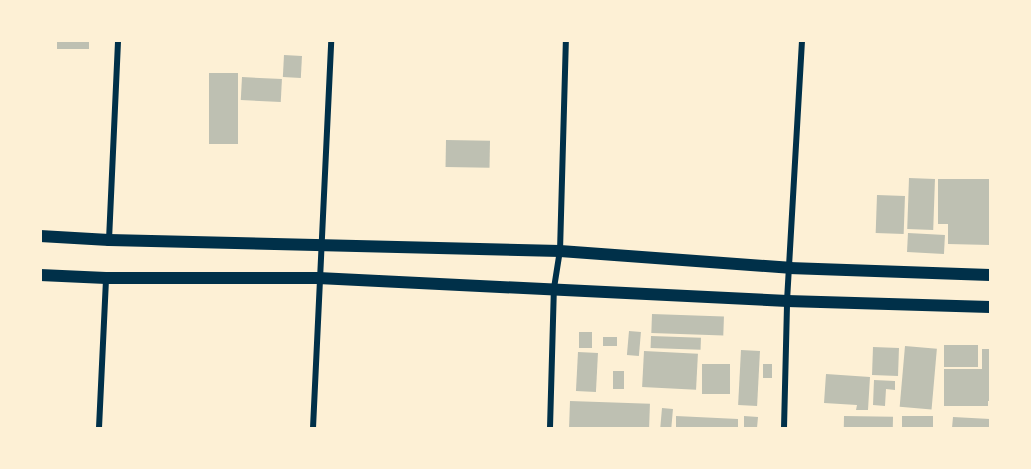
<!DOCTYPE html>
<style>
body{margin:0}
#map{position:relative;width:1031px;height:469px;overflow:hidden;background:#fdf0d5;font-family:Roboto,sans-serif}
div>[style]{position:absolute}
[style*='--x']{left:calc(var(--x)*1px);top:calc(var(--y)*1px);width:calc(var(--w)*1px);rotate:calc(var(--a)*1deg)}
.building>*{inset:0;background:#bec0b2;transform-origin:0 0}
.minor>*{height:6px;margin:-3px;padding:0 3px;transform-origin:3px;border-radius:3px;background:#003049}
.secondary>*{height:12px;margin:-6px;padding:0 6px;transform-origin:6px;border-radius:6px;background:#003049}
span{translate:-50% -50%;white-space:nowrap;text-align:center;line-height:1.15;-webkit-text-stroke:4.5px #fdf0d5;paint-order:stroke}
.frame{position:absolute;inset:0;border:42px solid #fdf0d5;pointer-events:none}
</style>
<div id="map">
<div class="building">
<i style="left:57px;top:40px;width:32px;height:9px"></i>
<i style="left:284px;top:55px;width:18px;height:22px;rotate:3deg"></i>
<i style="left:209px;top:73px;width:29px;height:71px"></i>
<i style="left:242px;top:77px;width:40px;height:23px;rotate:3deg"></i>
<i style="left:446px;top:140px;width:44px;height:27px;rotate:1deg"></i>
<i style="left:909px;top:178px;width:26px;height:51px;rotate:2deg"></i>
<i style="clip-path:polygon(938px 179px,990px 179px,990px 245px,948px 244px,948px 224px,938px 224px)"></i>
<i style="left:877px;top:195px;width:28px;height:38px;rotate:2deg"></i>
<i style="left:908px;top:233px;width:37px;height:19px;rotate:3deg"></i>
<i style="left:652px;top:314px;width:72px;height:19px;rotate:2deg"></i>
<i style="left:629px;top:331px;width:12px;height:24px;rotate:5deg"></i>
<i style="left:579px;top:332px;width:13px;height:16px"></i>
<i style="left:651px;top:336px;width:50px;height:12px;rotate:2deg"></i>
<i style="left:603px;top:337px;width:14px;height:9px"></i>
<i style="left:944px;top:345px;width:34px;height:22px"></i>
<i style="left:905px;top:346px;width:32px;height:61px;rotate:5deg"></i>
<i style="left:873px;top:347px;width:26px;height:28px;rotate:2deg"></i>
<i style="clip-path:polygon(982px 349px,990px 349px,990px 401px,988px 401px,988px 406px,944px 406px,944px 369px,982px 369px)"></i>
<i style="left:741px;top:350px;width:19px;height:55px;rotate:3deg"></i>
<i style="left:644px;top:351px;width:54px;height:36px;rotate:3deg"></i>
<i style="left:578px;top:352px;width:20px;height:39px;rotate:3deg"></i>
<i style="left:702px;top:364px;width:28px;height:30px"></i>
<i style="left:763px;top:364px;width:9px;height:14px"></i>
<i style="left:613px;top:371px;width:11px;height:18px"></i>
<i style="clip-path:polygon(826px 374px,870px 377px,868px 410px,856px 410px,857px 405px,824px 403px)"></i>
<i style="clip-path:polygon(874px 380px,895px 381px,895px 390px,886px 389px,885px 406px,873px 405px)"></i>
<i style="left:570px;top:401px;width:80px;height:27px;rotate:2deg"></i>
<i style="left:662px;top:408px;width:11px;height:20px;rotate:5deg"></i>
<i style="clip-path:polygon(676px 416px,738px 419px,738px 428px,676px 428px)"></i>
<i style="clip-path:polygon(744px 416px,758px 417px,757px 428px,744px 428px)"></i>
<i style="left:844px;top:416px;width:49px;height:12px;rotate:1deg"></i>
<i style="left:933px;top:416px;width:12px;height:31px;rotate:90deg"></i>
<i style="clip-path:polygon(953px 417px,990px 419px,990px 428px,952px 428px)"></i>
</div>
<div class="minor">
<i style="--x:109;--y:240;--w:200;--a:-87.4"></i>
<i style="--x:99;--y:428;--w:150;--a:-87.3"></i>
<i style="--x:313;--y:428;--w:388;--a:-87.3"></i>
<i style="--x:550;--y:428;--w:140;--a:-88.4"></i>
<i style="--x:554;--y:288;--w:37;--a:-81"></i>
<i style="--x:560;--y:251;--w:211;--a:-88.4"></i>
<i style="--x:784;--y:428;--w:127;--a:-88.6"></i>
<i style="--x:787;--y:301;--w:261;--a:-86.7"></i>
</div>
<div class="secondary">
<i style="--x:40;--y:236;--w:69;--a:3.3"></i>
<i style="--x:109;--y:240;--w:451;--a:1.4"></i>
<i style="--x:560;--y:251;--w:230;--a:4.2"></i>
<i style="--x:789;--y:268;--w:201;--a:2"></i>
<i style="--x:40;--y:275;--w:66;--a:2.6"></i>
<i style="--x:106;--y:278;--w:212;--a:0"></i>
<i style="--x:318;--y:278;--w:470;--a:2.8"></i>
<i style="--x:787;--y:301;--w:203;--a:1.7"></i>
</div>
<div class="frame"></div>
</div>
